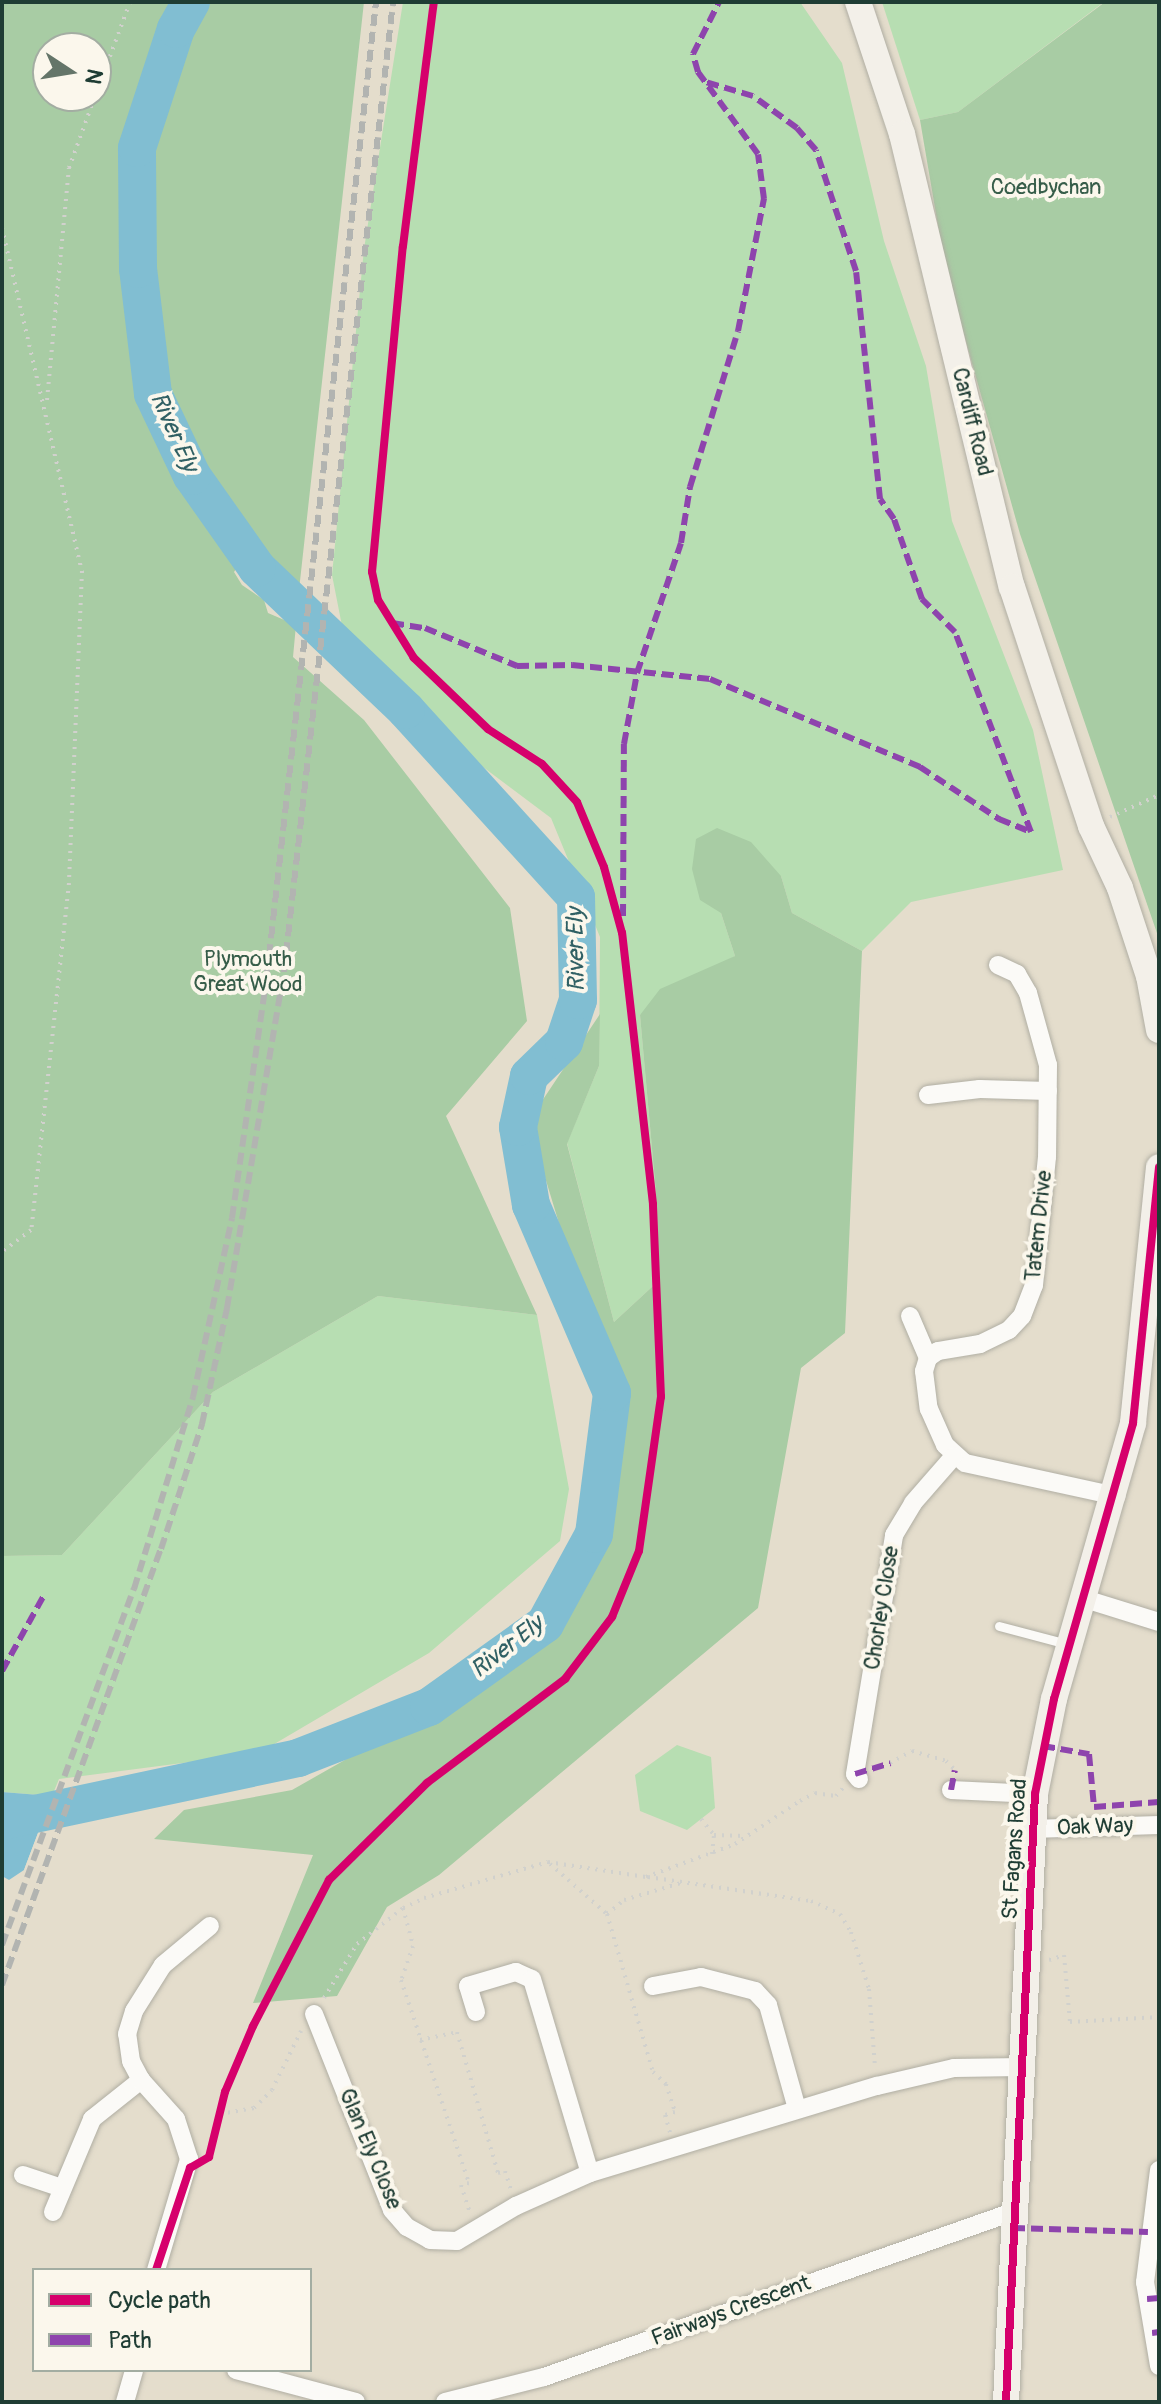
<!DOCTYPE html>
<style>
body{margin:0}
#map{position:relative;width:1161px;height:2404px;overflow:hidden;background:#e4ddcc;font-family:Pangolin,sans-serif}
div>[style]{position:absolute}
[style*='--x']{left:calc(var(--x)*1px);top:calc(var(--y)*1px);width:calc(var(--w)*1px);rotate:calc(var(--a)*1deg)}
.green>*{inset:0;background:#b7deb2}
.forest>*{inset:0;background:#a8cca4}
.water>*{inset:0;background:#81bed2}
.pier>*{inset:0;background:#e4ddcc}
.river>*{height:38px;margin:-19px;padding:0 19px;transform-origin:19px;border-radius:19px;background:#81bed2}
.path>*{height:4px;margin-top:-2px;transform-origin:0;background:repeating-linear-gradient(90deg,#d1d1cd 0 2px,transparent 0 8px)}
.roads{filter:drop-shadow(0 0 2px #b0aea3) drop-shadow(0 0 2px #b0aea3)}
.lane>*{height:9px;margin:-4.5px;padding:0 4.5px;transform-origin:4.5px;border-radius:4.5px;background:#fbfaf7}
.street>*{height:18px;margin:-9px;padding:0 9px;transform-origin:9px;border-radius:9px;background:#fbfaf7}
.secondary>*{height:26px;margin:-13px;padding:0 13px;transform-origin:13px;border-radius:13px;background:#f3f0e9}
.rail>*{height:6px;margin-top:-3px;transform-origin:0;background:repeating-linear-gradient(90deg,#b2b4b1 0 12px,transparent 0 18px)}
.quiet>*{height:6px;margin-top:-3px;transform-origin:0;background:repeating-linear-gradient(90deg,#8e44ad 0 12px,transparent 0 18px)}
.cycleway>*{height:8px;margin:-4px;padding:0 4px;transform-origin:4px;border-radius:4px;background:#d6006c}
span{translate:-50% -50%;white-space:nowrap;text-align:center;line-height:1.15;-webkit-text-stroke:8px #fbf7ec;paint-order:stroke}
.park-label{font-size:22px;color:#365d49}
.street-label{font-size:22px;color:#1f3d34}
.water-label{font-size:24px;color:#306064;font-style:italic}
.frame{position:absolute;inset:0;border:4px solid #1f3d34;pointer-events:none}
.legend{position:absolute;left:32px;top:2268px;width:280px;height:104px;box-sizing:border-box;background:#fbf7ec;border:2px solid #a3ada2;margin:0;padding:10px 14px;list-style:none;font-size:24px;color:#1f3d34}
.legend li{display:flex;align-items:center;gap:16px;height:40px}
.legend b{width:40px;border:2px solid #a3ada2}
.north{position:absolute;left:32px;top:32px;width:80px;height:80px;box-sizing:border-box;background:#fbf7ec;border:2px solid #a3ada2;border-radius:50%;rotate:102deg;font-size:22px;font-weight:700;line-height:32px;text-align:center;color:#1f3d34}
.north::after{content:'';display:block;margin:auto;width:28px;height:36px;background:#647569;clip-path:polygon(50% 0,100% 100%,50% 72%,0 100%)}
</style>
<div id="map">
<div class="green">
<i style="clip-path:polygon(403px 2px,800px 2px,842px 63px,884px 241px,926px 366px,952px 521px,1033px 730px,1063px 870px,911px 902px,862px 951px,792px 913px,781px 876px,721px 913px,735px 956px,640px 1015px,656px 1193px,653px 1286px,614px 1322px,567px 1143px,599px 1066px,600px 937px,551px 818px,427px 725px,343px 631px,332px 575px,364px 249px)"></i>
<i style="clip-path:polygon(882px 2px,1104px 2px,958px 112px,920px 120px)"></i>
<i style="clip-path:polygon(378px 1296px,537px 1315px,569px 1489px,560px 1541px,429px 1653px,259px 1753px,59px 1779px,52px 1796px,2px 1792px,2px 1556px,62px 1555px,213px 1392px)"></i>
<i style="clip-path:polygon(677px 1745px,711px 1757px,715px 1808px,687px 1830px,640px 1811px,635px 1775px)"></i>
</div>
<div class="forest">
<i style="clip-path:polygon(evenodd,2px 2px,364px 2px,299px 590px,241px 561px,234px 572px,242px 585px,264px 600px,268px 613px,296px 625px,293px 657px,364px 720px,510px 908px,527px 1021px,446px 1116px,537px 1315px,378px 1296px,213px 1392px,62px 1555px,2px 1556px,2px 2px,48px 48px,96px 48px,96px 96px,48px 96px,48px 48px)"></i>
<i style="clip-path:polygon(1105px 2px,1159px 2px,1159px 939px,1020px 534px,945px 267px,920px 120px,958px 112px)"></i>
<i style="clip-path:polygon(717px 828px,751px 842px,781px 876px,792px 913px,862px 951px,845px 1333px,801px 1368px,758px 1608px,439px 1875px,387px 1907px,337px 1996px,253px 2003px,313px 1855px,154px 1839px,184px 1810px,292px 1790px,454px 1698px,516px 1642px,583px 1593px,609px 1538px,607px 1468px,619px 1421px,541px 1164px,534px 1113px,600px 1014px,599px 1066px,567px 1144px,614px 1322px,653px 1286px,656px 1193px,640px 1015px,660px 989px,735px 956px,721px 913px,700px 900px,692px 869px,696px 839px)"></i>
</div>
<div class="water">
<i style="clip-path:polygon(2px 1792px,52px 1796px,24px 1870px,9px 1880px,2px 1876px)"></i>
</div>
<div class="pier">
<i style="clip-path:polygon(53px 1792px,29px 1868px,24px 1870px,52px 1796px)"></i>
</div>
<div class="river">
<i style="--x:2;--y:1821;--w:303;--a:-12"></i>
<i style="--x:298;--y:1758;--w:141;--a:-21.3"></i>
<i style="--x:429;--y:1707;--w:143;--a:-35.6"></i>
<i style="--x:545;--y:1624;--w:102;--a:-61.4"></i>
<i style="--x:594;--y:1534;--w:142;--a:-82.7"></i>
<i style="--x:612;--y:1393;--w:205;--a:-113.3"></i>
<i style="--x:531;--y:1205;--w:79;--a:-99.5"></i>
<i style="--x:518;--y:1127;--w:52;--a:-77.8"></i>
<i style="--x:529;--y:1076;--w:49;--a:-44.2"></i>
<i style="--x:564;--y:1042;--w:44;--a:-71.6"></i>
<i style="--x:578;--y:1000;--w:103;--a:-91.1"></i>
<i style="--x:576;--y:897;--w:253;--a:-132.3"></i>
<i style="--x:406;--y:710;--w:206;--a:-136.4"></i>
<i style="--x:257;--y:568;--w:113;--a:-125.2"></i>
<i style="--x:192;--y:476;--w:91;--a:-115.4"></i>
<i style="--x:153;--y:394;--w:126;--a:-96.8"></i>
<i style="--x:138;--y:269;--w:121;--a:-90.5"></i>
<i style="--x:137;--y:148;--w:125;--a:-71.9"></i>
<i style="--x:176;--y:29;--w:31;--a:-61"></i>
</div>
<div class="path">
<i style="--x:96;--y:94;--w:98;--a:-69.7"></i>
<i style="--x:2;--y:228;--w:352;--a:76.9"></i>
<i style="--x:82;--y:571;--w:312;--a:92.4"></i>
<i style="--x:69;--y:883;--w:349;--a:96.2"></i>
<i style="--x:31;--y:1230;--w:36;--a:143"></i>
<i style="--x:47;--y:400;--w:233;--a:-84.6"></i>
<i style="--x:69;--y:168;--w:77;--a:-70.1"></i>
<i style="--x:1110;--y:817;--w:54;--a:-24.2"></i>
<i style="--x:890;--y:1763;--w:25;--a:-29"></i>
<i style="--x:912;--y:1751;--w:35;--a:16"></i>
<i style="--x:946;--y:1761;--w:13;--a:45"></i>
<i style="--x:701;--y:1819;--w:21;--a:51"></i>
<i style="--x:712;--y:1854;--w:19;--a:-84"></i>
<i style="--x:714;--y:1835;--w:31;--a:2"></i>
<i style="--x:550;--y:1864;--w:76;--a:41.3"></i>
<i style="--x:607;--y:1914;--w:165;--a:73.8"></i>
<i style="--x:653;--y:2072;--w:18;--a:43"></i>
<i style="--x:666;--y:2084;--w:29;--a:72"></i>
<i style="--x:675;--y:2112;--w:10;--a:163"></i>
<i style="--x:665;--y:2115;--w:18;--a:74"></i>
<i style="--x:648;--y:1877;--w:165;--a:8.4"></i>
<i style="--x:811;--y:1901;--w:32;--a:24"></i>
<i style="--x:840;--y:1914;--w:21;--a:59"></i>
<i style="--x:851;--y:1932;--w:60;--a:72.5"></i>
<i style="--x:869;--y:1989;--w:78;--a:85.6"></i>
<i style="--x:403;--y:1908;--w:39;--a:75"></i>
<i style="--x:413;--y:1946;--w:36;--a:109"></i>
<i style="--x:401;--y:1980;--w:214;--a:71.5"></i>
<i style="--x:469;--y:2183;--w:8;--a:166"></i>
<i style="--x:461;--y:2185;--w:29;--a:72"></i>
<i style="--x:607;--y:1914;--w:22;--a:-39"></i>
<i style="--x:624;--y:1900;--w:59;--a:-16.6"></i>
<i style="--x:1049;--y:1960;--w:16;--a:-18"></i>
<i style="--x:1064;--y:1955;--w:67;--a:84.9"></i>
<i style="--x:1070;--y:2022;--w:89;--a:-3.2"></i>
<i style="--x:324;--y:1998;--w:63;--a:-58.6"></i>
<i style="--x:357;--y:1944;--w:58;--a:-38"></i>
<i style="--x:403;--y:1908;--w:23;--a:-25"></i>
<i style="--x:424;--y:1898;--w:129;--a:-16.2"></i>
<i style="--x:548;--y:1862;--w:99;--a:8.7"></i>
<i style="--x:646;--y:1877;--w:95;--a:-20.3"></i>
<i style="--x:735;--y:1844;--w:78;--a:-33.5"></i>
<i style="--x:800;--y:1801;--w:17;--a:-28"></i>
<i style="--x:815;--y:1793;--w:21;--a:8"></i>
<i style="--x:836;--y:1796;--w:11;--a:-49"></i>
<i style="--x:420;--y:2040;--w:38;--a:-12"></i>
<i style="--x:457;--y:2032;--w:147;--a:73.8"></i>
<i style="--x:498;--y:2173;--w:7;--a:-16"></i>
<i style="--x:505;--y:2171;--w:19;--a:72"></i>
<i style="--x:220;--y:2114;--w:35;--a:-10"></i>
<i style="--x:254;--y:2108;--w:25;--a:-45"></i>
<i style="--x:272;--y:2090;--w:66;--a:-63.8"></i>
<i style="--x:207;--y:2159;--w:69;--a:-75"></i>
</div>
<div class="roads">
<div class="lane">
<i style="--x:999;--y:1626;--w:70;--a:14.8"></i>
</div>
<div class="street">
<i style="--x:998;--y:965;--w:21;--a:25"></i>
<i style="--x:1017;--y:974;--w:22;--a:60"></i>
<i style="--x:1028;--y:993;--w:75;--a:74.5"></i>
<i style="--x:1048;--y:1065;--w:92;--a:90.6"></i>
<i style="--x:1047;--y:1157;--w:129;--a:95.8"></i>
<i style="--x:1034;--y:1285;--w:33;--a:111"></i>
<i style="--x:1022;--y:1316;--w:19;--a:133"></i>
<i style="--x:1009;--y:1330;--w:32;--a:154"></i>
<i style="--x:980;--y:1344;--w:43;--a:170.5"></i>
<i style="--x:938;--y:1351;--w:12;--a:145"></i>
<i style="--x:928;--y:1358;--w:14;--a:107"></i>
<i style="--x:924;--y:1371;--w:38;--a:83"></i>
<i style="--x:929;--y:1409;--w:39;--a:66"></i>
<i style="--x:945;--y:1445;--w:27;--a:42"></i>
<i style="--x:965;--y:1463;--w:155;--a:12.3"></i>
<i style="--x:928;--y:1095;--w:52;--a:-6.6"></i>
<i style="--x:980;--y:1089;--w:68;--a:1.7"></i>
<i style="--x:910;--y:1316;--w:46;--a:66.8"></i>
<i style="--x:1085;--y:1599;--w:77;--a:17.3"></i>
<i style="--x:859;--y:1779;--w:6;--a:-129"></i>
<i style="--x:855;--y:1774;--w:242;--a:-80.7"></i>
<i style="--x:894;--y:1535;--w:37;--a:-59"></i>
<i style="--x:913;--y:1503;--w:62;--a:-48.9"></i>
<i style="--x:951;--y:1790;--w:84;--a:2.7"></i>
<i style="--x:1031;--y:1829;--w:128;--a:-1.8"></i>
<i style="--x:653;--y:1986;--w:49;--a:-10.6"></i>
<i style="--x:701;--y:1977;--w:56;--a:14.5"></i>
<i style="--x:755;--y:1991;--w:19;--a:47"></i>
<i style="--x:768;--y:2005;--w:108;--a:74.4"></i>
<i style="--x:476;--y:2012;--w:27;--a:-107"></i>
<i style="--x:468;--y:1986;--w:50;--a:-16.3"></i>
<i style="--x:516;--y:1972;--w:17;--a:24"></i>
<i style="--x:532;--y:1979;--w:202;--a:73.4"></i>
<i style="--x:314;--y:2014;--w:211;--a:68.3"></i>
<i style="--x:392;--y:2210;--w:23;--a:49"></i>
<i style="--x:407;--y:2227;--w:26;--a:29"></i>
<i style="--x:430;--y:2240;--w:27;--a:2"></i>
<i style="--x:457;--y:2241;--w:69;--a:-30.7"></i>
<i style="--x:516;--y:2206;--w:81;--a:-24"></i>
<i style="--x:590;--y:2173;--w:300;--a:-16.9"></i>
<i style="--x:877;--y:2086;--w:79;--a:-13.2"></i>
<i style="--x:954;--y:2068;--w:68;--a:-0.8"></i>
<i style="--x:1159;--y:2170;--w:113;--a:97.1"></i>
<i style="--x:1145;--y:2282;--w:85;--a:80.5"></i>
<i style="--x:23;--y:2175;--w:41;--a:18.4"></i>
<i style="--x:53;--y:2212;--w:101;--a:-67.2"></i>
<i style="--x:92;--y:2119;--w:63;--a:-38.5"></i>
<i style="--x:156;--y:2270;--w:116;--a:-73.4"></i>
<i style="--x:189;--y:2159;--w:42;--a:-108"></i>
<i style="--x:176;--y:2119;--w:52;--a:-131.9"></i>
<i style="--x:141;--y:2080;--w:21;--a:-118"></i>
<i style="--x:131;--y:2061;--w:27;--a:-98"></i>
<i style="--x:127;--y:2034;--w:24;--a:-73"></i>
<i style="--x:134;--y:2011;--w:54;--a:-57.8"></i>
<i style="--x:163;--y:1965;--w:61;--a:-39.7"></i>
<i style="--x:236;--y:2370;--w:124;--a:14.9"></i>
<i style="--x:125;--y:2402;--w:33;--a:-74"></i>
<i style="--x:445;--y:2402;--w:102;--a:-14.2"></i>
<i style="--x:544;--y:2377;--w:499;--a:-19.4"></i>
</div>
<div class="secondary">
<i style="--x:858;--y:2;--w:139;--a:71.6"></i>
<i style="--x:902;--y:134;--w:466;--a:76.4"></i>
<i style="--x:1012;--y:587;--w:252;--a:71.7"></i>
<i style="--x:1091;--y:826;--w:68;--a:64.9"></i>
<i style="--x:1120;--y:888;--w:93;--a:71.8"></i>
<i style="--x:1149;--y:976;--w:55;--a:79.5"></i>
<i style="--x:1006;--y:2402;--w:609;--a:-87.27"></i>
<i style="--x:1035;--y:1794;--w:97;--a:-78.7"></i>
<i style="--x:1054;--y:1699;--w:287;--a:-74"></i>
<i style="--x:1133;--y:1423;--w:257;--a:-84.2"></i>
</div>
</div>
<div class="rail">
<i style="--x:2;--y:1945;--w:380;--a:-69.7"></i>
<i style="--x:134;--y:1589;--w:201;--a:-72.9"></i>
<i style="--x:193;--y:1397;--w:183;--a:-77.7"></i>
<i style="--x:232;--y:1218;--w:246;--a:-81.8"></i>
<i style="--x:267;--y:974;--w:978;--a:-83.6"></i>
<i style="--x:2;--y:1985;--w:464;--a:-70"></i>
<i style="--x:161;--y:1549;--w:132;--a:-71.8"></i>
<i style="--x:202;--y:1424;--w:119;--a:-77.8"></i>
<i style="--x:227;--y:1308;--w:341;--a:-80.4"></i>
<i style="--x:284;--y:972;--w:976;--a:-83.59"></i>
</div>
<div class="quiet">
<i style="--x:392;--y:623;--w:33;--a:9"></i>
<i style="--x:425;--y:628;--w:100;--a:22.4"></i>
<i style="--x:517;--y:666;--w:55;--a:-1"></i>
<i style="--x:572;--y:665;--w:139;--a:5.8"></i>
<i style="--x:710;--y:679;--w:228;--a:22.7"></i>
<i style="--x:920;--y:767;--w:95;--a:33.4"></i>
<i style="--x:999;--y:819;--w:35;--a:22"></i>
<i style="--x:1031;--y:832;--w:214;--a:-110.8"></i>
<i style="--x:955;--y:632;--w:47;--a:-135"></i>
<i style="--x:922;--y:599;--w:85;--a:-109.3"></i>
<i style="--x:894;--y:519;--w:24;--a:-125"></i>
<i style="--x:880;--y:499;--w:229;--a:-96"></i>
<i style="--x:856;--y:271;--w:127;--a:-108.3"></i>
<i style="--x:816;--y:150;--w:29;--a:-131"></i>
<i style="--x:797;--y:128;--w:54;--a:-144"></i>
<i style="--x:753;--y:96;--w:49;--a:-163.4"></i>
<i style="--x:623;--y:916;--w:172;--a:-89.7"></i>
<i style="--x:624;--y:744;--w:72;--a:-79.6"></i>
<i style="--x:637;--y:673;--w:137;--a:-71.3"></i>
<i style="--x:681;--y:543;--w:57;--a:-80.9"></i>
<i style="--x:690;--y:487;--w:163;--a:-72.9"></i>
<i style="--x:738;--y:331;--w:135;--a:-78.9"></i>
<i style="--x:764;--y:199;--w:45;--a:-97.6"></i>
<i style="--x:758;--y:154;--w:102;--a:-126.2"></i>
<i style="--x:698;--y:72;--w:19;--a:-106"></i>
<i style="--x:693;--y:54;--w:58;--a:-63.4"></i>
<i style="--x:2;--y:1671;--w:85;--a:-61"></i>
<i style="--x:1043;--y:1746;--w:47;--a:9.9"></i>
<i style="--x:1089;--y:1754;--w:53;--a:84.6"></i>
<i style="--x:1094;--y:1807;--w:65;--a:-4.4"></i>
<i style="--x:855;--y:1774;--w:37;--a:-17"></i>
<i style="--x:951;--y:1790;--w:20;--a:-79"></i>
<i style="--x:1013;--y:2228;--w:135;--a:1.7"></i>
<i style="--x:1147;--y:2299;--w:12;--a:-5"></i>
<i style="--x:1152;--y:2333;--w:7;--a:-8"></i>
</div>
<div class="cycleway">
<i style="--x:156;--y:2270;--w:108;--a:-71.6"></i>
<i style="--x:190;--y:2168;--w:22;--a:-30"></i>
<i style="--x:209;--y:2157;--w:67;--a:-76.2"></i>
<i style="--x:225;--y:2092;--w:72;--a:-67"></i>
<i style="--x:253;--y:2026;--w:165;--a:-62.5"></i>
<i style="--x:329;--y:1880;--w:138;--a:-44.7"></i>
<i style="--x:427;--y:1783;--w:173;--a:-37"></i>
<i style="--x:565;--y:1679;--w:78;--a:-52.8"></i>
<i style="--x:612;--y:1617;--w:71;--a:-67.8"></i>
<i style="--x:639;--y:1551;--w:156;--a:-81.9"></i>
<i style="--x:661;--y:1397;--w:193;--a:-92.4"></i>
<i style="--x:653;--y:1204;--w:273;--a:-96.5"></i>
<i style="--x:622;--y:933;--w:68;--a:-105.3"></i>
<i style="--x:604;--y:867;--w:70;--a:-112.6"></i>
<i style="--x:577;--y:802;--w:52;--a:-132.6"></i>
<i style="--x:542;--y:764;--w:64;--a:-147.1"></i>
<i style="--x:488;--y:729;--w:103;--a:-136.2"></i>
<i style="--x:414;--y:658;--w:68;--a:-121.8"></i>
<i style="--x:378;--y:600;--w:29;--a:-102"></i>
<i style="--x:372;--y:572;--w:327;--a:-84.6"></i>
<i style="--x:403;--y:246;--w:246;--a:-82.8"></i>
<i style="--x:1006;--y:2402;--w:609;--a:-87.27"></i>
<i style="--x:1035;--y:1794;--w:97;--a:-78.7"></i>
<i style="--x:1054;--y:1699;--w:287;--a:-74"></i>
<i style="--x:1133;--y:1423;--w:257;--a:-84.2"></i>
</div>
<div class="park-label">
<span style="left:1046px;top:188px">Coedbychan</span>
<span style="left:248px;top:972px">Plymouth<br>Great Wood</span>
</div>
<div class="street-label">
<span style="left:972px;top:422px;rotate:76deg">Cardiff Road</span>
<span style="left:1039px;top:1226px;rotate:-84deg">Tatem Drive</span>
<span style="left:882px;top:1608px;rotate:-81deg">Chorley Close</span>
<span style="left:1095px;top:1827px;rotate:-2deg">Oak Way</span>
<span style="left:1015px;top:1849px;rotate:-86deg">St Fagans Road</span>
<span style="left:370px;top:2149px;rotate:67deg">Glan Ely Close</span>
<span style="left:731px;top:2311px;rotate:-20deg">Fairways Crescent</span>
</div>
<div class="water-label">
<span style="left:174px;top:432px;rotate:66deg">River Ely</span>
<span style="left:576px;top:950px;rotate:-91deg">River Ely</span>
<span style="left:507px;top:1647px;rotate:-38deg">River Ely</span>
</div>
<div class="frame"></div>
<ul class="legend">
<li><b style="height:10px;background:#d6006c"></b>Cycle path</li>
<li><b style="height:10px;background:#8e44ad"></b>Path</li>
</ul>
<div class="north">N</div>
</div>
